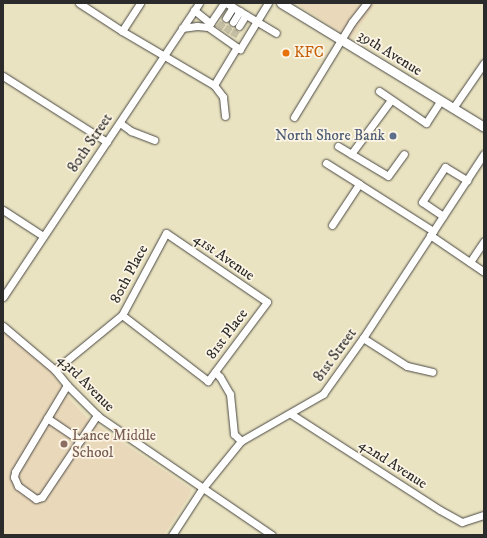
<!DOCTYPE html>
<style>
body{margin:0}
#map{position:relative;width:487px;height:538px;overflow:hidden;background:#eae3c1;font-family:"IM FELL DW Pica",serif}
div>[style]{position:absolute}
[style*='--x']{left:calc(var(--x)*1px);top:calc(var(--y)*1px);width:calc(var(--w)*1px);rotate:calc(var(--a)*1deg)}
.built>*{inset:0;background:#ead8ba}
.minor-tunnel>*{height:7px;margin-top:-3.5px;transform-origin:0;background:repeating-linear-gradient(90deg,#c4bea3 0 7px,transparent 0 10.5px)}
.roads{filter:drop-shadow(0 0 1px #484742) drop-shadow(0 0 1px #484742)}
.minor>*{height:7px;margin:-3.5px;padding:0 3.5px;transform-origin:3.5px;border-radius:3.5px;background:#fff}
.major>*{height:9px;margin:-4.5px;padding:0 4.5px;transform-origin:4.5px;border-radius:4.5px;background:#fff}
.dots>*{width:11px;height:11px;translate:-50% -50%;box-sizing:border-box;border:2px solid #fcf5e5;border-radius:50%}
span{translate:-50% -50%;white-space:nowrap;text-align:center;line-height:1.15;-webkit-text-stroke:3.5px #fcf5e5;paint-order:stroke}
.food-label{font-size:15px;color:#c56008}
.left{translate:0 -50%;text-align:left}
.street-label{font-size:15px;color:#2b2b2b}
.service-label{font-size:15px;color:#4e5e75}
.right{translate:-100% -50%;text-align:right}
.education-label{font-size:15px;color:#785e54}
.frame{position:absolute;inset:0;border:4px solid #2b2b2b;pointer-events:none}
</style>
<div id="map">
<div class="built">
<i style="clip-path:polygon(295px 3px,376px 3px,351px 39px)"></i>
<i style="clip-path:polygon(3px 333px,16px 341px,50px 370px,71px 401px,88px 419px,191px 489px,190px 495px,164px 535px,3px 535px)"></i>
</div>
<div class="minor-tunnel">
<i style="--x:219;--y:28;--w:12;--a:-55"></i>
<i style="--x:226;--y:32;--w:12;--a:-55"></i>
<i style="--x:233;--y:36;--w:12;--a:-59"></i>
</div>
<div class="roads">
<div class="minor">
<i style="--x:79;--y:3;--w:51;--a:33.1"></i>
<i style="--x:122;--y:31;--w:107;--a:30.4"></i>
<i style="--x:214;--y:85;--w:15;--a:53"></i>
<i style="--x:223;--y:97;--w:19;--a:84"></i>
<i style="--x:224;--y:3;--w:29;--a:124"></i>
<i style="--x:208;--y:27;--w:39;--a:35"></i>
<i style="--x:240;--y:49;--w:54;--a:-58.7"></i>
<i style="--x:226;--y:3;--w:58;--a:31"></i>
<i style="--x:194;--y:10;--w:21;--a:39"></i>
<i style="--x:226;--y:18;--w:13;--a:-58"></i>
<i style="--x:233;--y:22;--w:13;--a:-58"></i>
<i style="--x:239;--y:26;--w:13;--a:-58"></i>
<i style="--x:182;--y:28;--w:15;--a:-8"></i>
<i style="--x:197;--y:26;--w:11;--a:5"></i>
<i style="--x:122;--y:31;--w:33;--a:-57"></i>
<i style="--x:3;--y:76;--w:123;--a:32.4"></i>
<i style="--x:214;--y:85;--w:44;--a:-58.8"></i>
<i style="--x:379;--y:91;--w:57;--a:34.2"></i>
<i style="--x:426;--y:123;--w:27;--a:-57"></i>
<i style="--x:453;--y:108;--w:55;--a:-55.4"></i>
<i style="--x:294;--y:117;--w:111;--a:-58.6"></i>
<i style="--x:352;--y:22;--w:24;--a:-52"></i>
<i style="--x:120;--y:123;--w:14;--a:36"></i>
<i style="--x:131;--y:131;--w:25;--a:21"></i>
<i style="--x:338;--y:146;--w:58;--a:31"></i>
<i style="--x:388;--y:176;--w:27;--a:-54"></i>
<i style="--x:351;--y:154;--w:67;--a:-53.5"></i>
<i style="--x:326;--y:163;--w:39;--a:32"></i>
<i style="--x:3;--y:210;--w:48;--a:33"></i>
<i style="--x:443;--y:216;--w:25;--a:-146"></i>
<i style="--x:422;--y:202;--w:42;--a:-56.7"></i>
<i style="--x:445;--y:167;--w:26;--a:31"></i>
<i style="--x:332;--y:225;--w:49;--a:-56.6"></i>
<i style="--x:359;--y:184;--w:88;--a:32.4"></i>
<i style="--x:430;--y:235;--w:65;--a:34.4"></i>
<i style="--x:470;--y:262;--w:25;--a:-56"></i>
<i style="--x:3;--y:297;--w:353;--a:-56.3"></i>
<i style="--x:3;--y:326;--w:68;--a:40.2"></i>
<i style="--x:55;--y:370;--w:19;--a:51"></i>
<i style="--x:67;--y:385;--w:45;--a:45"></i>
<i style="--x:99;--y:417;--w:209;--a:34.3"></i>
<i style="--x:363;--y:338;--w:52;--a:32.5"></i>
<i style="--x:407;--y:366;--w:26;--a:13"></i>
<i style="--x:55;--y:370;--w:87;--a:-39.4"></i>
<i style="--x:122;--y:315;--w:93;--a:-61.8"></i>
<i style="--x:166;--y:233;--w:122;--a:34.3"></i>
<i style="--x:267;--y:302;--w:99;--a:126.8"></i>
<i style="--x:208;--y:381;--w:108;--a:-142.5"></i>
<i style="--x:215;--y:372;--w:7;--a:45"></i>
<i style="--x:220;--y:377;--w:20;--a:60"></i>
<i style="--x:230;--y:394;--w:40;--a:84.3"></i>
<i style="--x:234;--y:434;--w:10;--a:45"></i>
<i style="--x:67;--y:385;--w:101;--a:120.9"></i>
<i style="--x:15;--y:472;--w:5;--a:101"></i>
<i style="--x:14;--y:477;--w:10;--a:66"></i>
<i style="--x:18;--y:486;--w:22;--a:36"></i>
<i style="--x:36;--y:499;--w:6;--a:-18"></i>
<i style="--x:42;--y:497;--w:99;--a:-56.1"></i>
<i style="--x:291;--y:414;--w:177;--a:32.8"></i>
<i style="--x:440;--y:510;--w:25;--a:29"></i>
<i style="--x:462;--y:522;--w:23;--a:-18"></i>
<i style="--x:47;--y:418;--w:40;--a:34"></i>
<i style="--x:172;--y:535;--w:55;--a:-56.9"></i>
<i style="--x:202;--y:489;--w:62;--a:-50.9"></i>
<i style="--x:241;--y:441;--w:95;--a:-29.8"></i>
<i style="--x:323;--y:394;--w:69;--a:-54.5"></i>
<i style="--x:363;--y:338;--w:220;--a:-56.7"></i>
</div>
<div class="major">
<i style="--x:281;--y:3;--w:238;--a:31.4"></i>
</div>
</div>
<div class="dots">
<i style="left:286px;top:53px;background:#e8710a"></i>
<i style="left:393px;top:136px;background:#5c6f8a"></i>
<i style="left:64px;top:444px;background:#8d6e63"></i>
</div>
<div class="food-label">
<span class="left" style="left:294px;top:53px">KFC</span>
</div>
<div class="street-label">
<span style="left:390px;top:53px;rotate:32deg">39th Avenue</span>
<span style="left:90px;top:143px;rotate:-56deg">80th Street</span>
<span style="left:224px;top:257px;rotate:35deg">41st Avenue</span>
<span style="left:129px;top:274px;rotate:-62deg">80th Place</span>
<span style="left:227px;top:334px;rotate:-53deg">81st Place</span>
<span style="left:335px;top:355px;rotate:-54deg">81st Street</span>
<span style="left:86px;top:383px;rotate:45deg">43rd Avenue</span>
<span style="left:393px;top:464px;rotate:33deg">42nd Avenue</span>
</div>
<div class="service-label">
<span class="right" style="left:385px;top:136px">North Shore Bank</span>
</div>
<div class="education-label">
<span class="left" style="left:72px;top:444px">Lance Middle<br>School</span>
</div>
<div class="frame"></div>
</div>
